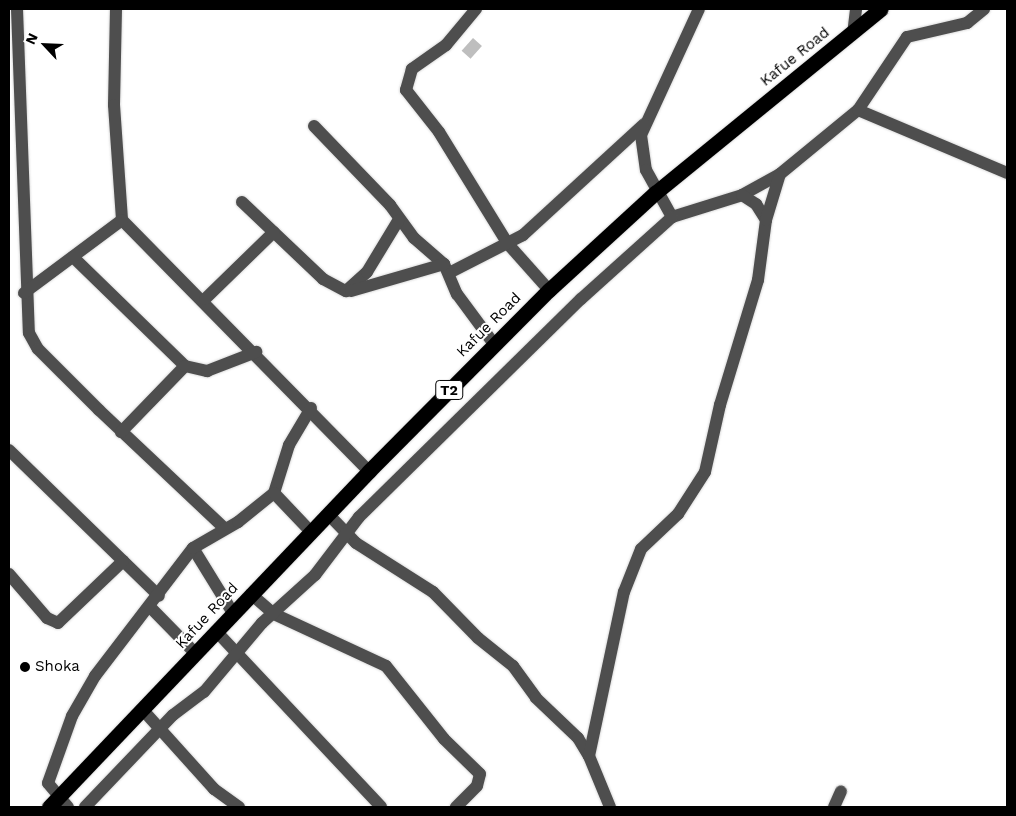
<!DOCTYPE html>
<style>
body{margin:0}
#map{position:relative;width:1016px;height:816px;overflow:hidden;background:#fff;font-family:"Work Sans",sans-serif}
div>[style]{position:absolute}
[style*='--x']{left:calc(var(--x)*1px);top:calc(var(--y)*1px);width:calc(var(--w)*1px);rotate:calc(var(--a)*1deg)}
.building>*{inset:0;background:#bebebe;transform-origin:0 0}
.roads{filter:drop-shadow(0 0 1px #dbdbdb) drop-shadow(0 0 1px #dbdbdb)}
.minor>*{height:12px;margin:-6px;padding:0 6px;transform-origin:6px;border-radius:6px;background:#4e4e4e}
.highway>*{height:15px;margin:-7.5px;padding:0 7.5px;transform-origin:7.5px;border-radius:7.5px;background:#000}
.dots>*{width:14px;height:14px;translate:-50% -50%;box-sizing:border-box;border:2px solid #fff;border-radius:50%}
span{translate:-50% -50%;white-space:nowrap;text-align:center;line-height:1.15;-webkit-text-stroke:4px #fff;paint-order:stroke}
.shield-label span{padding:1px 4px;background:#fff;border:1px solid;border-radius:4px;-webkit-text-stroke-width:0}
.shield-label{font-size:14px;color:#000;font-weight:700}
.street-label{font-size:15px;color:#000}
.poi-label{font-size:15px;color:#000}
.left{translate:0 -50%;text-align:left}
.frame{position:absolute;inset:0;border:10px solid #000;pointer-events:none}
.north{position:absolute;left:20px;top:20px;width:50px;height:50px;-webkit-text-stroke:4px #fff;paint-order:stroke;rotate:295deg;font-size:14px;font-weight:700;line-height:20px;text-align:center;color:#000}
.north::after{content:'';display:block;margin:auto;width:18px;height:22px;background:#000;clip-path:polygon(50% 0,100% 100%,50% 72%,0 100%)}
</style>
<div id="map">
<div class="building">
<i style="left:473px;top:38px;width:12px;height:17px;rotate:42deg"></i>
</div>
<div class="roads">
<div class="minor">
<i style="--x:17;--y:9;--w:324;--a:87.9"></i>
<i style="--x:29;--y:333;--w:18;--a:61"></i>
<i style="--x:38;--y:349;--w:86;--a:45"></i>
<i style="--x:99;--y:410;--w:170;--a:43.3"></i>
<i style="--x:116;--y:9;--w:96;--a:91.2"></i>
<i style="--x:114;--y:105;--w:115;--a:86"></i>
<i style="--x:122;--y:220;--w:352;--a:45.5"></i>
<i style="--x:476;--y:9;--w:47;--a:129.8"></i>
<i style="--x:446;--y:45;--w:42;--a:144.8"></i>
<i style="--x:412;--y:69;--w:22;--a:106"></i>
<i style="--x:406;--y:90;--w:53;--a:51.8"></i>
<i style="--x:439;--y:132;--w:132;--a:58.4"></i>
<i style="--x:508;--y:244;--w:62;--a:48.3"></i>
<i style="--x:699;--y:9;--w:139;--a:114.7"></i>
<i style="--x:641;--y:135;--w:35;--a:82"></i>
<i style="--x:646;--y:170;--w:54;--a:61"></i>
<i style="--x:672;--y:217;--w:73;--a:-17.4"></i>
<i style="--x:742;--y:195;--w:43;--a:-28.9"></i>
<i style="--x:780;--y:174;--w:101;--a:-39.4"></i>
<i style="--x:858;--y:110;--w:162;--a:22.9"></i>
<i style="--x:853;--y:34;--w:25;--a:-83"></i>
<i style="--x:858;--y:110;--w:88;--a:-56.1"></i>
<i style="--x:907;--y:37;--w:62;--a:-13.1"></i>
<i style="--x:967;--y:23;--w:22;--a:-39"></i>
<i style="--x:314;--y:126;--w:110;--a:46.1"></i>
<i style="--x:390;--y:205;--w:41;--a:54"></i>
<i style="--x:414;--y:238;--w:40;--a:41"></i>
<i style="--x:444;--y:264;--w:33;--a:67"></i>
<i style="--x:457;--y:294;--w:62;--a:53.5"></i>
<i style="--x:742;--y:195;--w:17;--a:33"></i>
<i style="--x:756;--y:204;--w:19;--a:58"></i>
<i style="--x:242;--y:202;--w:112;--a:43.5"></i>
<i style="--x:323;--y:279;--w:26;--a:28"></i>
<i style="--x:346;--y:291;--w:28;--a:-42"></i>
<i style="--x:367;--y:272;--w:60;--a:-58.7"></i>
<i style="--x:73;--y:257;--w:156;--a:44.2"></i>
<i style="--x:185;--y:366;--w:92;--a:134.1"></i>
<i style="--x:449;--y:273;--w:83;--a:-27.2"></i>
<i style="--x:523;--y:235;--w:164;--a:-42.5"></i>
<i style="--x:351;--y:291;--w:97;--a:-16.2"></i>
<i style="--x:24;--y:293;--w:122;--a:-36.7"></i>
<i style="--x:205;--y:299;--w:96;--a:-44.2"></i>
<i style="--x:185;--y:366;--w:23;--a:13"></i>
<i style="--x:207;--y:371;--w:53;--a:-21.2"></i>
<i style="--x:9;--y:450;--w:209;--a:44.2"></i>
<i style="--x:274;--y:493;--w:50;--a:-72.6"></i>
<i style="--x:289;--y:445;--w:43;--a:-59.3"></i>
<i style="--x:329;--y:515;--w:39;--a:46"></i>
<i style="--x:356;--y:543;--w:91;--a:32.5"></i>
<i style="--x:433;--y:592;--w:64;--a:45.6"></i>
<i style="--x:478;--y:638;--w:45;--a:38.7"></i>
<i style="--x:513;--y:666;--w:39;--a:54"></i>
<i style="--x:536;--y:698;--w:58;--a:43.6"></i>
<i style="--x:578;--y:738;--w:21;--a:59"></i>
<i style="--x:193;--y:548;--w:76;--a:58.4"></i>
<i style="--x:9;--y:574;--w:58;--a:49.2"></i>
<i style="--x:47;--y:618;--w:12;--a:24"></i>
<i style="--x:58;--y:623;--w:90;--a:-43.6"></i>
<i style="--x:251;--y:594;--w:30;--a:41"></i>
<i style="--x:274;--y:614;--w:123;--a:24.9"></i>
<i style="--x:386;--y:666;--w:93;--a:51.5"></i>
<i style="--x:444;--y:739;--w:50;--a:44.2"></i>
<i style="--x:480;--y:774;--w:12;--a:104"></i>
<i style="--x:477;--y:786;--w:30;--a:135"></i>
<i style="--x:151;--y:608;--w:63;--a:45.6"></i>
<i style="--x:216;--y:631;--w:241;--a:46.8"></i>
<i style="--x:142;--y:709;--w:108;--a:48"></i>
<i style="--x:214;--y:789;--w:31;--a:36"></i>
<i style="--x:68;--y:807;--w:31;--a:-130"></i>
<i style="--x:48;--y:783;--w:71;--a:-70.3"></i>
<i style="--x:72;--y:716;--w:46;--a:-60.1"></i>
<i style="--x:95;--y:676;--w:161;--a:-52.6"></i>
<i style="--x:193;--y:548;--w:52;--a:-30"></i>
<i style="--x:238;--y:522;--w:46;--a:-38.9"></i>
<i style="--x:274;--y:493;--w:54;--a:46.5"></i>
<i style="--x:85;--y:807;--w:127;--a:-46.3"></i>
<i style="--x:173;--y:715;--w:39;--a:-37"></i>
<i style="--x:204;--y:692;--w:90;--a:-50"></i>
<i style="--x:262;--y:623;--w:72;--a:-42.2"></i>
<i style="--x:315;--y:575;--w:73;--a:-52.8"></i>
<i style="--x:359;--y:517;--w:311;--a:-44.5"></i>
<i style="--x:581;--y:299;--w:122;--a:-42"></i>
<i style="--x:610;--y:807;--w:55;--a:-112.4"></i>
<i style="--x:589;--y:756;--w:168;--a:-78"></i>
<i style="--x:624;--y:592;--w:46;--a:-68.4"></i>
<i style="--x:641;--y:549;--w:51;--a:-43.4"></i>
<i style="--x:678;--y:514;--w:50;--a:-57.3"></i>
<i style="--x:705;--y:472;--w:69;--a:-77.4"></i>
<i style="--x:720;--y:405;--w:131;--a:-73.1"></i>
<i style="--x:758;--y:280;--w:61;--a:-82.4"></i>
<i style="--x:766;--y:220;--w:48;--a:-73.1"></i>
<i style="--x:834;--y:807;--w:17;--a:-66"></i>
</div>
<div class="highway">
<i style="--x:49;--y:807;--w:464;--a:-46.4"></i>
<i style="--x:369;--y:471;--w:255;--a:-45.2"></i>
<i style="--x:549;--y:290;--w:144;--a:-42.5"></i>
<i style="--x:655;--y:193;--w:291;--a:-39.2"></i>
</div>
</div>
<div class="dots">
<i style="left:25px;top:667px;background:#000"></i>
</div>
<div class="shield-label">
<span style="left:449px;top:390px">T2</span>
</div>
<div class="street-label">
<span style="left:795px;top:57px;rotate:-39deg">Kafue Road</span>
<span style="left:489px;top:325px;rotate:-45deg">Kafue Road</span>
<span style="left:207px;top:616px;rotate:-47deg">Kafue Road</span>
</div>
<div class="poi-label">
<span class="left" style="left:35px;top:667px">Shoka</span>
</div>
<div class="frame"></div>
<div class="north">N</div>
</div>
